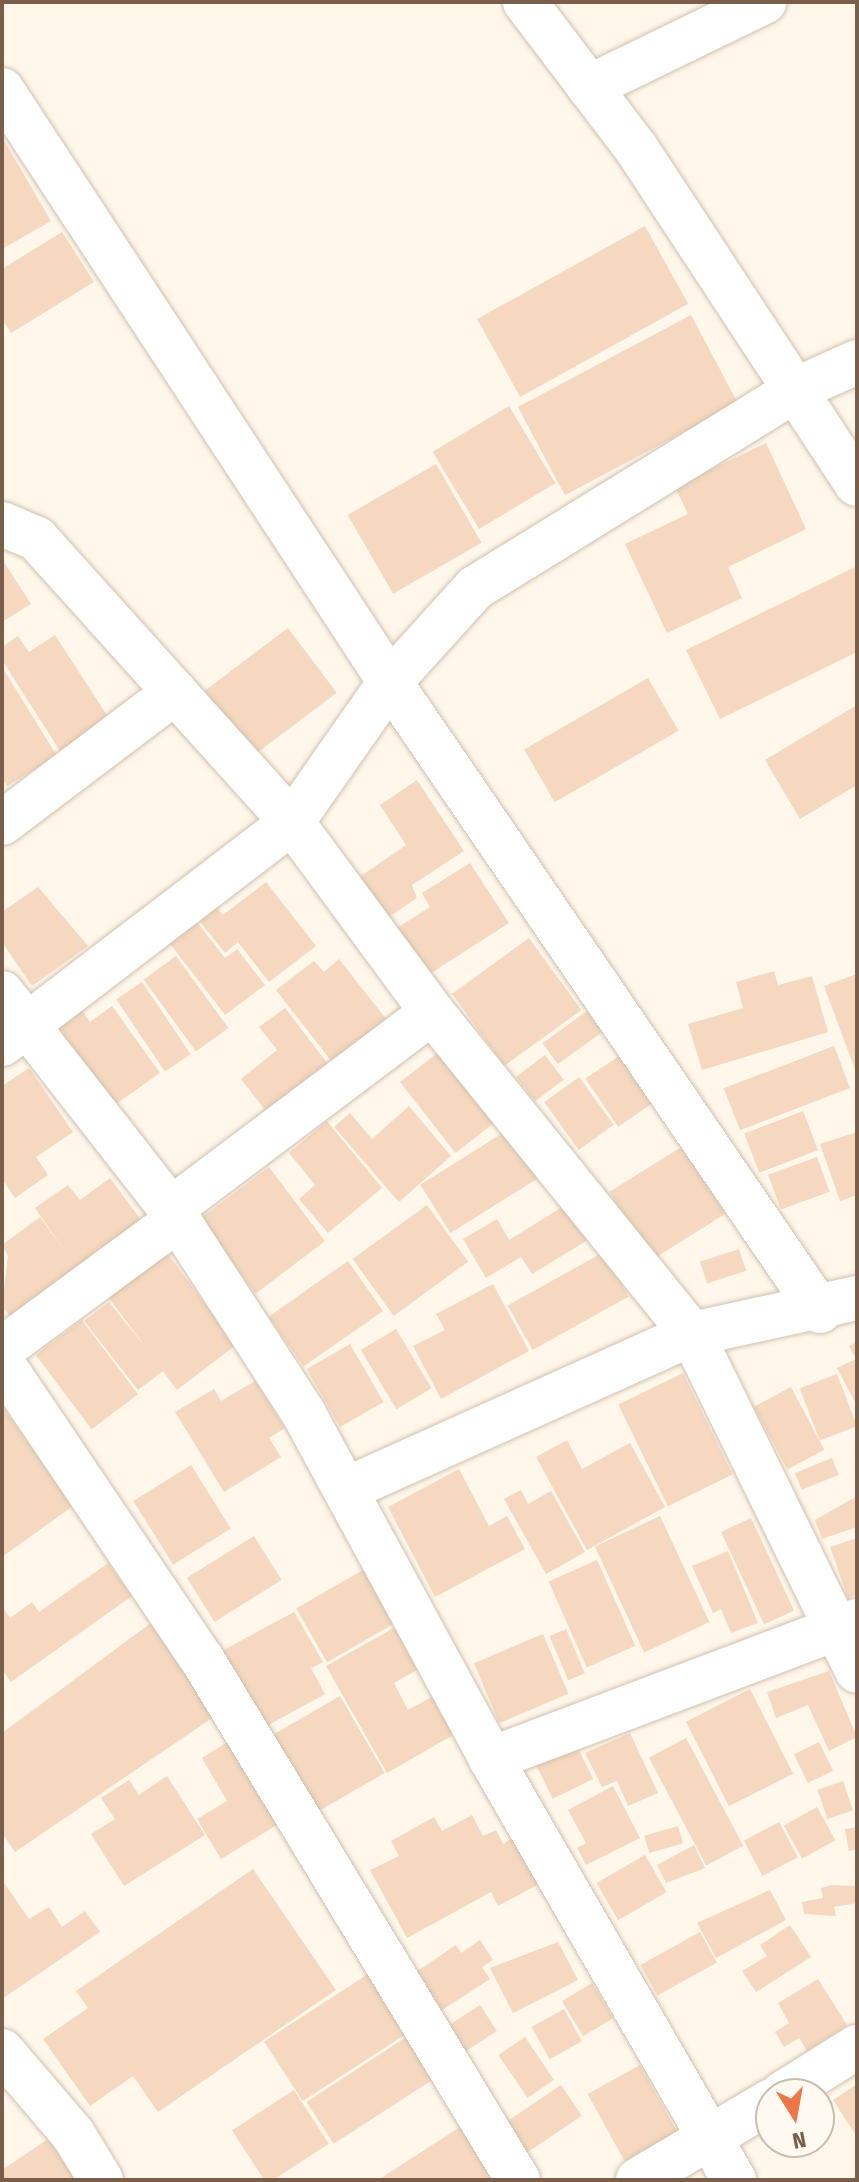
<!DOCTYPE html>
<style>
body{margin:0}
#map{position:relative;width:859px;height:2182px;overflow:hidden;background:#fef7ea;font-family:"Fira Sans Condensed",sans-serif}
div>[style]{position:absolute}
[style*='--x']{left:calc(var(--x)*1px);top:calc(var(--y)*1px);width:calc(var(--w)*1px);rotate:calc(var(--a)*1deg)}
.building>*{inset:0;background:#f5d8bf;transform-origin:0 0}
.roads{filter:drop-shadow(0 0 2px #d2c0ae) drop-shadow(0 0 2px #d2c0ae)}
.minor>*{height:44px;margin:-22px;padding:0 22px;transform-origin:22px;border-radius:22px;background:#fff}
span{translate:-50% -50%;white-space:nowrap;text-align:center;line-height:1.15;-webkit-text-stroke:6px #fffaf1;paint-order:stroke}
.frame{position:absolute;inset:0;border:4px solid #7b5e4a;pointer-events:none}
.north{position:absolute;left:755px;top:2078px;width:80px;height:80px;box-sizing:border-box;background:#fffaf1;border:2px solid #cabcae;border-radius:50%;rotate:169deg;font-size:22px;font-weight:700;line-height:32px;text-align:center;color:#7b5e4a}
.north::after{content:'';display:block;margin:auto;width:28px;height:36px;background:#ee7749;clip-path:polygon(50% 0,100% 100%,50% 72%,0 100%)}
</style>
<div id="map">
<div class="building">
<i style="clip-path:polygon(2px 137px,51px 221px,2px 249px)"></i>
<i style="left:645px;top:226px;width:89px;height:192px;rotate:61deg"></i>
<i style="clip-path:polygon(62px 232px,94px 282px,11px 333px,2px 319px,2px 269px)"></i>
<i style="left:691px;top:315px;width:100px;height:196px;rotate:62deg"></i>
<i style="left:509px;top:406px;width:90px;height:89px;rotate:59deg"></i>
<i style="clip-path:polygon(766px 443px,806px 529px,728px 567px,742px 598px,667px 633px,625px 544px,688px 514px,675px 487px)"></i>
<i style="left:436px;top:464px;width:91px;height:102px;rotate:60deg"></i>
<i style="clip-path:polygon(2px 559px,31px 604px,2px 622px)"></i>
<i style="clip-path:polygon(857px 566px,857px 652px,720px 719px,686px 650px)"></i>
<i style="left:288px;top:628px;width:81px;height:113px;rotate:53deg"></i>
<i style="clip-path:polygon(55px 635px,110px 720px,60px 751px,2px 660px,2px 647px,18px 636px,29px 652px)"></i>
<i style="clip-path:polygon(2px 667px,57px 756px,7px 786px,2px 778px)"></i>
<i style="left:648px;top:678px;width:61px;height:143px;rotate:60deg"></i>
<i style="clip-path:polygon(857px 705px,857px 785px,800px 819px,765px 760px)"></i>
<i style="clip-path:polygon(417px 780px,464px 851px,412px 885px,417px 898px,386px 919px,358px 878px,406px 845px,380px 805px)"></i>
<i style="clip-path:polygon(470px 863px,509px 923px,428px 975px,397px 928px,430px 907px,422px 893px)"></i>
<i style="clip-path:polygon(266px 882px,316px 946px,269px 982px,238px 942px,225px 953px,193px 913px,211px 900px,223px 915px)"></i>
<i style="clip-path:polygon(38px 887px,88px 946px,32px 986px,2px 942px,2px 912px)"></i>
<i style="clip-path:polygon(191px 915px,225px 958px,237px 949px,265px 985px,225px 1015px,164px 936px)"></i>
<i style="left:529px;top:938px;width:89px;height:95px;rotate:54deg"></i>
<i style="left:176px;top:956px;width:89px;height:40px;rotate:54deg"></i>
<i style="clip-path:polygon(339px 959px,390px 1024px,336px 1067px,276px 990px,314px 961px,324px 972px)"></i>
<i style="clip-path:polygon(774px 971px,778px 985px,812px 976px,828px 1032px,702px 1070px,688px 1024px,743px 1008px,736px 982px)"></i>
<i style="clip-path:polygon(857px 974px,857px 1075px,824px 986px)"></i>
<i style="left:142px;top:982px;width:87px;height:31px;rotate:56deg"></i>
<i style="clip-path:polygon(112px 1006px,160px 1073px,109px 1109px,53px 1031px,82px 1010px,90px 1022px)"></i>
<i style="clip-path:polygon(285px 1008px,334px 1072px,272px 1119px,241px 1079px,277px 1050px,259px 1027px)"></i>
<i style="left:587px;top:1011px;width:26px;height:55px;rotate:54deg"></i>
<i style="left:834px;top:1046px;width:45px;height:118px;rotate:69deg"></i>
<i style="left:445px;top:1047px;width:90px;height:57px;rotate:52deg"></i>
<i style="left:622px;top:1054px;width:58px;height:44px;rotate:56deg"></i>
<i style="left:545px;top:1055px;width:31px;height:36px;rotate:53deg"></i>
<i style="clip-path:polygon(29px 1068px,73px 1132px,36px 1157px,48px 1175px,15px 1198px,2px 1179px,2px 1086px)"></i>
<i style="left:579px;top:1077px;width:59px;height:43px;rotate:54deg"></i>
<i style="clip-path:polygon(409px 1106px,451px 1156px,399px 1202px,334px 1127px,350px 1113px,372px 1139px)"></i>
<i style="left:803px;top:1111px;width:42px;height:63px;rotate:69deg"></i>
<i style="clip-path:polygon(327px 1121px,382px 1188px,328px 1233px,299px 1199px,315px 1185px,289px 1153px)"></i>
<i style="left:511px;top:1128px;width:57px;height:107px;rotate:58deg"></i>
<i style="clip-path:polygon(857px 1132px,857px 1195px,840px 1201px,820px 1144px)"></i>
<i style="left:683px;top:1146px;width:80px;height:87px;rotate:58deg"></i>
<i style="left:817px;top:1157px;width:37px;height:52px;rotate:70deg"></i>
<i style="left:269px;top:1167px;width:93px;height:87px;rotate:53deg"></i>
<i style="clip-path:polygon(110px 1178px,144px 1224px,16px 1325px,2px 1306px,8px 1256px,2px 1245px,40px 1217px,66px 1253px,35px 1208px,68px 1185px,80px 1200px)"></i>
<i style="clip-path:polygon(567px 1204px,588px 1240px,532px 1274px,521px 1257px,486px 1278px,463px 1239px,497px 1219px,509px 1240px)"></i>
<i style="left:427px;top:1205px;width:70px;height:92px;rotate:54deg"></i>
<i style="left:739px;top:1249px;width:23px;height:41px;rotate:72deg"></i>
<i style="left:604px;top:1252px;width:51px;height:110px;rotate:61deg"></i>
<i style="clip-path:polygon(167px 1253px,236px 1345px,177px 1390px,163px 1371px,138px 1390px,84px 1321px,109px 1302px,146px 1348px,108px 1297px)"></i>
<i style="left:348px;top:1261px;width:61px;height:97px;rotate:55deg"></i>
<i style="clip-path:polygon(493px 1284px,529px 1351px,441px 1399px,413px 1346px,445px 1330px,436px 1314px)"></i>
<i style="left:82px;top:1320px;width:93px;height:58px;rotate:53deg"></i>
<i style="left:396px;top:1329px;width:69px;height:41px;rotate:59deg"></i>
<i style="clip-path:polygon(857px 1342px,857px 1406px,837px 1368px,856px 1359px,849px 1346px)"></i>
<i style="left:350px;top:1344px;width:67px;height:50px;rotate:60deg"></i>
<i style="left:683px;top:1373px;width:113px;height:72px;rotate:64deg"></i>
<i style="left:837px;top:1374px;width:56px;height:40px;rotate:69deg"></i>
<i style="clip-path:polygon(255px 1381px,285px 1428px,269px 1438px,281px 1457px,224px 1492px,175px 1412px,214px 1389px,221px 1401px)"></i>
<i style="left:791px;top:1387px;width:71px;height:42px;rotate:62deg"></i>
<i style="clip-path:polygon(2px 1406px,73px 1506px,2px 1557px)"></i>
<i style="clip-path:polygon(567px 1440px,582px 1469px,630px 1443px,665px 1507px,587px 1550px,536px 1457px)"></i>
<i style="left:832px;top:1458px;width:18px;height:40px;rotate:68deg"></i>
<i style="left:191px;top:1465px;width:75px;height:68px;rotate:58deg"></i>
<i style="clip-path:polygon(459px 1469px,489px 1526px,507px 1516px,525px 1549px,435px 1597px,388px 1507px)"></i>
<i style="clip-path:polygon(521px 1490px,528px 1504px,551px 1491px,585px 1552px,546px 1574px,504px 1499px)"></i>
<i style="clip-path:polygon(857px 1496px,857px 1527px,822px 1539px,815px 1520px)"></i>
<i style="left:660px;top:1516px;width:117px;height:72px;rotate:65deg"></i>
<i style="left:751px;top:1518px;width:102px;height:33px;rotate:65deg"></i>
<i style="left:254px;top:1536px;width:52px;height:79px;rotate:58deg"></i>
<i style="clip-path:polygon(857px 1538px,857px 1594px,848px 1598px,830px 1547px)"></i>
<i style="clip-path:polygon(728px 1551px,758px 1623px,731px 1633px,721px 1609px,713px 1613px,692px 1566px)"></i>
<i style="left:597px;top:1560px;width:94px;height:53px;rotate:66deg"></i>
<i style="clip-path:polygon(108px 1563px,132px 1596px,11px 1682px,2px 1670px,2px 1606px,10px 1618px,32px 1602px,39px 1612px)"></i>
<i style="left:368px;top:1567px;width:62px;height:83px;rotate:60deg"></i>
<i style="clip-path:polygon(294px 1612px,323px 1662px,311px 1668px,325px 1694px,263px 1728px,220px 1652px)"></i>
<i style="clip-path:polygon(155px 1620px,218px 1714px,15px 1852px,2px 1833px,2px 1733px)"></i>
<i style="clip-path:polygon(401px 1624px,424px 1666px,394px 1683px,408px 1710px,439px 1693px,460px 1731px,387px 1773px,326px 1666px)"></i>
<i style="left:566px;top:1629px;width:48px;height:18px;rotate:67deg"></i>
<i style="left:543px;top:1634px;width:65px;height:75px;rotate:67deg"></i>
<i style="clip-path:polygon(829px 1671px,857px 1737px,829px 1751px,808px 1705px,776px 1718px,767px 1692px)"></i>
<i style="left:750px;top:1689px;width:95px;height:72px;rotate:63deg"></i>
<i style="left:340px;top:1696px;width:89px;height:88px;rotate:60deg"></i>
<i style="clip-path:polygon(630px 1733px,658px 1793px,628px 1806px,617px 1781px,602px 1787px,585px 1753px)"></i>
<i style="clip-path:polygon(240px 1734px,290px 1817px,221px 1859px,197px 1819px,227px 1801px,202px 1758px)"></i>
<i style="left:686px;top:1738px;width:122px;height:42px;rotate:62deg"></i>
<i style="left:819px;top:1742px;width:32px;height:28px;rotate:64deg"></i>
<i style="left:576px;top:1744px;width:39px;height:45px;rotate:64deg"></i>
<i style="clip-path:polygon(167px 1776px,205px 1835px,124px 1886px,91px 1834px,115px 1819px,101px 1798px,129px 1780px,139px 1795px)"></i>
<i style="left:843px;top:1781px;width:31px;height:27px;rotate:71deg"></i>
<i style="clip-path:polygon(613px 1786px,640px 1838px,586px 1865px,577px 1848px,586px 1843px,568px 1810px)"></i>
<i style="left:817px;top:1807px;width:38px;height:38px;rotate:61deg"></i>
<i style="clip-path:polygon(472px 1815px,483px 1836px,496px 1830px,503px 1844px,514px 1837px,539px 1884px,498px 1906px,491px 1892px,407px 1938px,370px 1870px,399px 1856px,391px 1841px,434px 1817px,442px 1831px)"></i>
<i style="left:779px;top:1822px;width:40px;height:40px;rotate:62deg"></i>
<i style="left:678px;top:1826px;width:18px;height:35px;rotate:74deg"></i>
<i style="clip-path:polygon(857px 1827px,857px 1849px,849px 1851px,845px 1829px)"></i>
<i style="clip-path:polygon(694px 1845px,705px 1868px,666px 1883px,657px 1865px)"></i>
<i style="left:645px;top:1855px;width:43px;height:56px;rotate:60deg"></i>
<i style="clip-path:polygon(253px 1869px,336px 1990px,158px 2112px,133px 2076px,90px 2106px,43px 2039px,88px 2008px,76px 1991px)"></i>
<i style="clip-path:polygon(2px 1880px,29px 1919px,49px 1907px,62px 1927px,85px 1911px,100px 1932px,2px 1999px)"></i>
<i style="clip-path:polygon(832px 1885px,857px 1886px,857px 1903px,834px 1907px,836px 1916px,804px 1914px,802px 1902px,823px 1898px,821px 1888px)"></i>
<i style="clip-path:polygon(770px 1890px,786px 1920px,716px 1958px,697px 1923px)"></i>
<i style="clip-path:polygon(790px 1925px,811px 1957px,756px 1992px,742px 1971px,767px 1956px,760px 1945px)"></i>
<i style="left:700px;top:1932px;width:35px;height:68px;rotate:61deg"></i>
<i style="clip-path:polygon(480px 1940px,493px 1960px,482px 1967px,490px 1979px,436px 2014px,410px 1976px,456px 1945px,461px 1953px)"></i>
<i style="clip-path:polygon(558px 1942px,578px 1980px,513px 2013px,490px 1968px)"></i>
<i style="left:368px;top:1974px;width:71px;height:124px;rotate:57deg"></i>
<i style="clip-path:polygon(818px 1979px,847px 2025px,807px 2051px,799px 2038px,784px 2047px,775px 2032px,789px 2023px,778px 2003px)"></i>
<i style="left:592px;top:1983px;width:41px;height:35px;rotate:59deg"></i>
<i style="left:480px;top:2005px;width:31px;height:44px;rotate:57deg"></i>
<i style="left:564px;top:2009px;width:37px;height:37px;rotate:61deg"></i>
<i style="left:408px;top:2036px;width:50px;height:121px;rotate:57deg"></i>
<i style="left:525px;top:2037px;width:52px;height:32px;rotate:56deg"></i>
<i style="left:640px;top:2065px;width:87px;height:60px;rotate:61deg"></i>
<i style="clip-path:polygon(857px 2084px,857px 2137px,833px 2100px)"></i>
<i style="left:561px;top:2085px;width:37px;height:71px;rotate:56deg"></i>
<i style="left:294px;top:2090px;width:64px;height:74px;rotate:57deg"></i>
<i style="clip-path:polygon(466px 2123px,503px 2180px,378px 2180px)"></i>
<i style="clip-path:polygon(48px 2139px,76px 2180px,2px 2180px,2px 2170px)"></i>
</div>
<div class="roads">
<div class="minor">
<i style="--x:525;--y:2;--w:183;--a:52.8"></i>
<i style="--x:636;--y:148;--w:402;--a:56.7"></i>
<i style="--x:589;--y:87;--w:195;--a:-25.9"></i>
<i style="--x:2;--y:90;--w:708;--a:56.76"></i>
<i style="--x:390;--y:682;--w:762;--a:55.64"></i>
<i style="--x:2;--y:524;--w:38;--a:23"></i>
<i style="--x:37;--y:539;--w:381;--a:48"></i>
<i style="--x:292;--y:822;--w:236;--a:53.6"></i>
<i style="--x:432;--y:1012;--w:414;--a:51.1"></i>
<i style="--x:692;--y:1334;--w:375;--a:63.9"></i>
<i style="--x:2;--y:823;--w:217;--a:-37.1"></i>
<i style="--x:2;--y:993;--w:274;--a:52"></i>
<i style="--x:171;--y:1209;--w:244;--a:57"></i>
<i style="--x:304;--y:1414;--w:392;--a:61.5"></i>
<i style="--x:491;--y:1759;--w:486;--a:60"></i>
<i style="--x:2;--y:1044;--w:365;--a:-37.4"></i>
<i style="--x:292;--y:822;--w:171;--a:-55"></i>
<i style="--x:390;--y:682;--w:127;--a:-47.9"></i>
<i style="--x:475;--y:588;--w:381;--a:-31.7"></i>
<i style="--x:799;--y:388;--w:64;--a:-24.1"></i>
<i style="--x:171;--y:1209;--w:327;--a:-37"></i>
<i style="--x:2;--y:1349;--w:217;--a:-36.4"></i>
<i style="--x:2;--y:1363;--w:357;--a:56"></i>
<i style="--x:202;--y:1659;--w:609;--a:58.76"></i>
<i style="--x:347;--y:1489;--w:378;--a:-24.2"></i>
<i style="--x:692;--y:1334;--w:169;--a:-12.3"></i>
<i style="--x:491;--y:1759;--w:391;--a:-20.7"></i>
<i style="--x:2;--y:2051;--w:109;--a:49.5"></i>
<i style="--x:73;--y:2134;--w:54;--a:58.7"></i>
<i style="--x:782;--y:2094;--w:89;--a:-32.1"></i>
<i style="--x:638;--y:2180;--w:155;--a:-30.7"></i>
</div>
</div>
<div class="frame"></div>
<div class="north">N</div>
</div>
